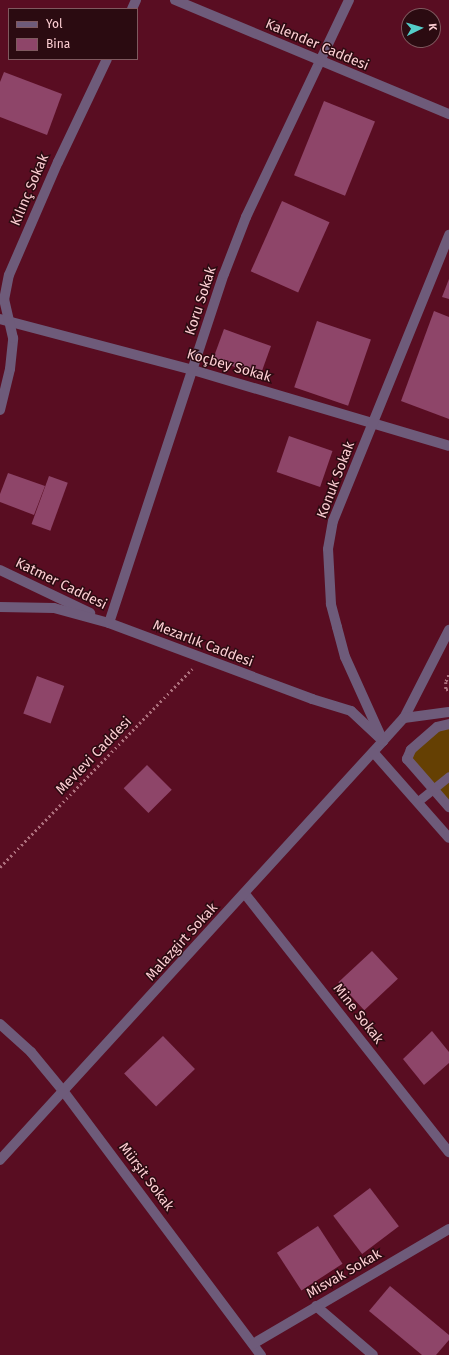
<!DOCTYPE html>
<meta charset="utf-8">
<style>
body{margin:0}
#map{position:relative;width:449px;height:1355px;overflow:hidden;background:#590d22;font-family:"Fira Sans",sans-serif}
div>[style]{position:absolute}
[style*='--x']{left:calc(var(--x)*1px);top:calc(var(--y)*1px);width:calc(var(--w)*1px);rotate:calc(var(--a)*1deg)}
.green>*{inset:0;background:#654003}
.building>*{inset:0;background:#8e4569;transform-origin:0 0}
.path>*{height:2.5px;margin-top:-1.25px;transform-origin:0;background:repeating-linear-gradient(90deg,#ad707d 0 2px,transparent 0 5px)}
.service>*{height:9px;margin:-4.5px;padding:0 4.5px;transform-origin:4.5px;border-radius:4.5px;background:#6e5b7a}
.pedestrian>*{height:10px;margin:-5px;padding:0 5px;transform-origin:5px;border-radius:5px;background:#6e5b7a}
.minor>*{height:10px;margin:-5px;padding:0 5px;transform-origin:5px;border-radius:5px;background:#6e5b7a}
.tertiary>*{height:10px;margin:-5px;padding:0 5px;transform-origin:5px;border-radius:5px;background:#6e5b7a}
span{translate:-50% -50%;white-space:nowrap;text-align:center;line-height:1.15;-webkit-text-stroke:3px #2b0b11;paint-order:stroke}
.street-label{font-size:14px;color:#fdced3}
.legend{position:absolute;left:8px;top:8px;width:130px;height:52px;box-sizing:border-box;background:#2b0b11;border:1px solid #7f595f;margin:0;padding:5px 7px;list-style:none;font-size:12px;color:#fdced3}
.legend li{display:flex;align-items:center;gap:8px;height:20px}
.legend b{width:20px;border:1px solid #7f595f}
.north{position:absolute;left:401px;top:8px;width:40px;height:40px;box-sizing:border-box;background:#2b0b11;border:1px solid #7f595f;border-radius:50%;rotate:85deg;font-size:11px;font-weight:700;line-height:16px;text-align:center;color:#fdced3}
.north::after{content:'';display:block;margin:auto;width:14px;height:18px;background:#54cdc8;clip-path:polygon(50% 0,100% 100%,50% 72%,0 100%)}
</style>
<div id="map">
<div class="green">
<i style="clip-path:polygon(442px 727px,449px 727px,449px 809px,409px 761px,412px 753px)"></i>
</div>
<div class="building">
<i style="clip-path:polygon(4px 72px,62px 94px,47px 135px,0 117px,0 82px)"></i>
<i style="left:324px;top:101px;width:55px;height:80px;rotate:22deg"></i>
<i style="left:282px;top:201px;width:52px;height:77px;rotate:24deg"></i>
<i style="clip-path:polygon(449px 279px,449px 299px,442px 297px)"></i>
<i style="clip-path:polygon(434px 311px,449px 317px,449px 419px,401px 401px)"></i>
<i style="left:317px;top:321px;width:57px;height:70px;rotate:19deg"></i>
<i style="left:224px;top:329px;width:50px;height:32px;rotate:20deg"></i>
<i style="left:289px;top:436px;width:46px;height:38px;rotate:19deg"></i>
<i style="clip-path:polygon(8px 473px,45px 486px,34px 515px,0 502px,0 494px)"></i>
<i style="left:49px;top:476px;width:20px;height:51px;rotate:20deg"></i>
<i style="left:37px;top:676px;width:29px;height:40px;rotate:20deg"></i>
<i style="left:147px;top:765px;width:35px;height:33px;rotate:45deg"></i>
<i style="left:372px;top:951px;width:38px;height:46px;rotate:47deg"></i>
<i style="clip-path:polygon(432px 1031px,449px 1052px,449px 1063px,424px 1085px,403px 1059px)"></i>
<i style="left:163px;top:1036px;width:46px;height:54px;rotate:46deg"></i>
<i style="left:370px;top:1188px;width:48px;height:46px;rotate:53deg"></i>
<i style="left:318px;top:1226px;width:45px;height:49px;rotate:57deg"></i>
<i style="clip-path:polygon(390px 1286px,449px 1335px,449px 1340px,436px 1355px,422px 1355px,369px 1311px)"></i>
</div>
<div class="path">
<i style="--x:449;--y:675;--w:8;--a:113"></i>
<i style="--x:446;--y:682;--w:7;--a:90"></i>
<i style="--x:446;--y:689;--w:3;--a:18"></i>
<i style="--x:0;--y:867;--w:276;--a:-45.9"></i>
</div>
<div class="service">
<i style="--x:417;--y:802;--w:41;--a:-39.1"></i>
</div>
<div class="pedestrian">
<i style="--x:449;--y:724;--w:12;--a:166"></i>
<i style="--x:437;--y:727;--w:35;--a:139"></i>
<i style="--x:411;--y:750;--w:10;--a:114"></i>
<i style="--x:407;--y:759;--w:64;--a:48.8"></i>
</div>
<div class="minor">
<i style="--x:132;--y:9;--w:10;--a:-66"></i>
<i style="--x:0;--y:319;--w:200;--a:14.8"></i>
<i style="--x:193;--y:370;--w:267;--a:16.5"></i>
<i style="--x:0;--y:410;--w:42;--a:-76.3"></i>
<i style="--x:10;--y:369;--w:31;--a:-84"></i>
<i style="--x:13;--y:338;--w:39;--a:-103"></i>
<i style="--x:4;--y:300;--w:25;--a:-79"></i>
<i style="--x:9;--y:275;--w:123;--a:-66.6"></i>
<i style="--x:58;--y:162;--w:114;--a:-64.6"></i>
<i style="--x:109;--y:623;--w:367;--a:-71.8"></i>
<i style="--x:224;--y:274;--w:61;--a:-68.9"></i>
<i style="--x:246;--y:217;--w:240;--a:-64.6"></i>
<i style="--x:245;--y:894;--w:329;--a:51.7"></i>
<i style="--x:0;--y:1024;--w:42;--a:42.1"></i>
<i style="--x:31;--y:1052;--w:52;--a:50.5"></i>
<i style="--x:64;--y:1092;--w:329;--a:53.2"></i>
<i style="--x:0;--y:1160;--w:568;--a:-47.57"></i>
<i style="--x:383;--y:741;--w:92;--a:-114.3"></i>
<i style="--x:345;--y:657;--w:31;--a:-105"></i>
<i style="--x:337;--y:627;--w:24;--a:-105"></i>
<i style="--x:331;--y:604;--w:55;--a:-93.1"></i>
<i style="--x:328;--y:549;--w:28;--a:-80"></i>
<i style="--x:333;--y:521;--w:309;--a:-67.9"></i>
<i style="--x:253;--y:1344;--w:227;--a:-30.4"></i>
</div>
<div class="tertiary">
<i style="--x:175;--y:0;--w:297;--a:22.6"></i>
<i style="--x:0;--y:570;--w:100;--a:25.5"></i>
<i style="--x:0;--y:607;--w:54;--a:1.1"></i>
<i style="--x:54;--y:608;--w:57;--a:15.3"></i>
<i style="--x:109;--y:623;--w:217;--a:20.5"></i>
<i style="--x:312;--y:699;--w:41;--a:17.1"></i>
<i style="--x:351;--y:711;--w:44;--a:43.2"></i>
<i style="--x:383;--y:741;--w:31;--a:-48"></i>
<i style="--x:404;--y:718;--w:99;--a:-62.9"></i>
<i style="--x:404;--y:718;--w:45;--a:-7.6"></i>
<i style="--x:374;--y:753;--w:113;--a:48.6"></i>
<i style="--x:316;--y:1306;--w:75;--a:40.7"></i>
</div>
<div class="street-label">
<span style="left:317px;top:45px;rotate:23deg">Kalender Caddesi</span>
<span style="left:30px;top:190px;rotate:-67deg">Kılınç Sokak</span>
<span style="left:201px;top:301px;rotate:-72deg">Koru Sokak</span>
<span style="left:229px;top:366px;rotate:16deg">Koçbey Sokak</span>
<span style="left:336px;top:480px;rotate:-69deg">Konuk Sokak</span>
<span style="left:61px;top:584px;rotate:26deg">Katmer Caddesi</span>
<span style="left:203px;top:644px;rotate:21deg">Mezarlık Caddesi</span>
<span style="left:94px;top:756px;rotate:-46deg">Mevlevi Caddesi</span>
<span style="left:182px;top:942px;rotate:-48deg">Malazgirt Sokak</span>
<span style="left:358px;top:1014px;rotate:52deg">Mine Sokak</span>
<span style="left:146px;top:1177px;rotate:53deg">Mürşit Sokak</span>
<span style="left:344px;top:1274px;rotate:-30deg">Misvak Sokak</span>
</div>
<ul class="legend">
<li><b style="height:5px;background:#6e5b7a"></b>Yol</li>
<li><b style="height:11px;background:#8e4569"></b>Bina</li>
</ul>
<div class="north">K</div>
</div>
